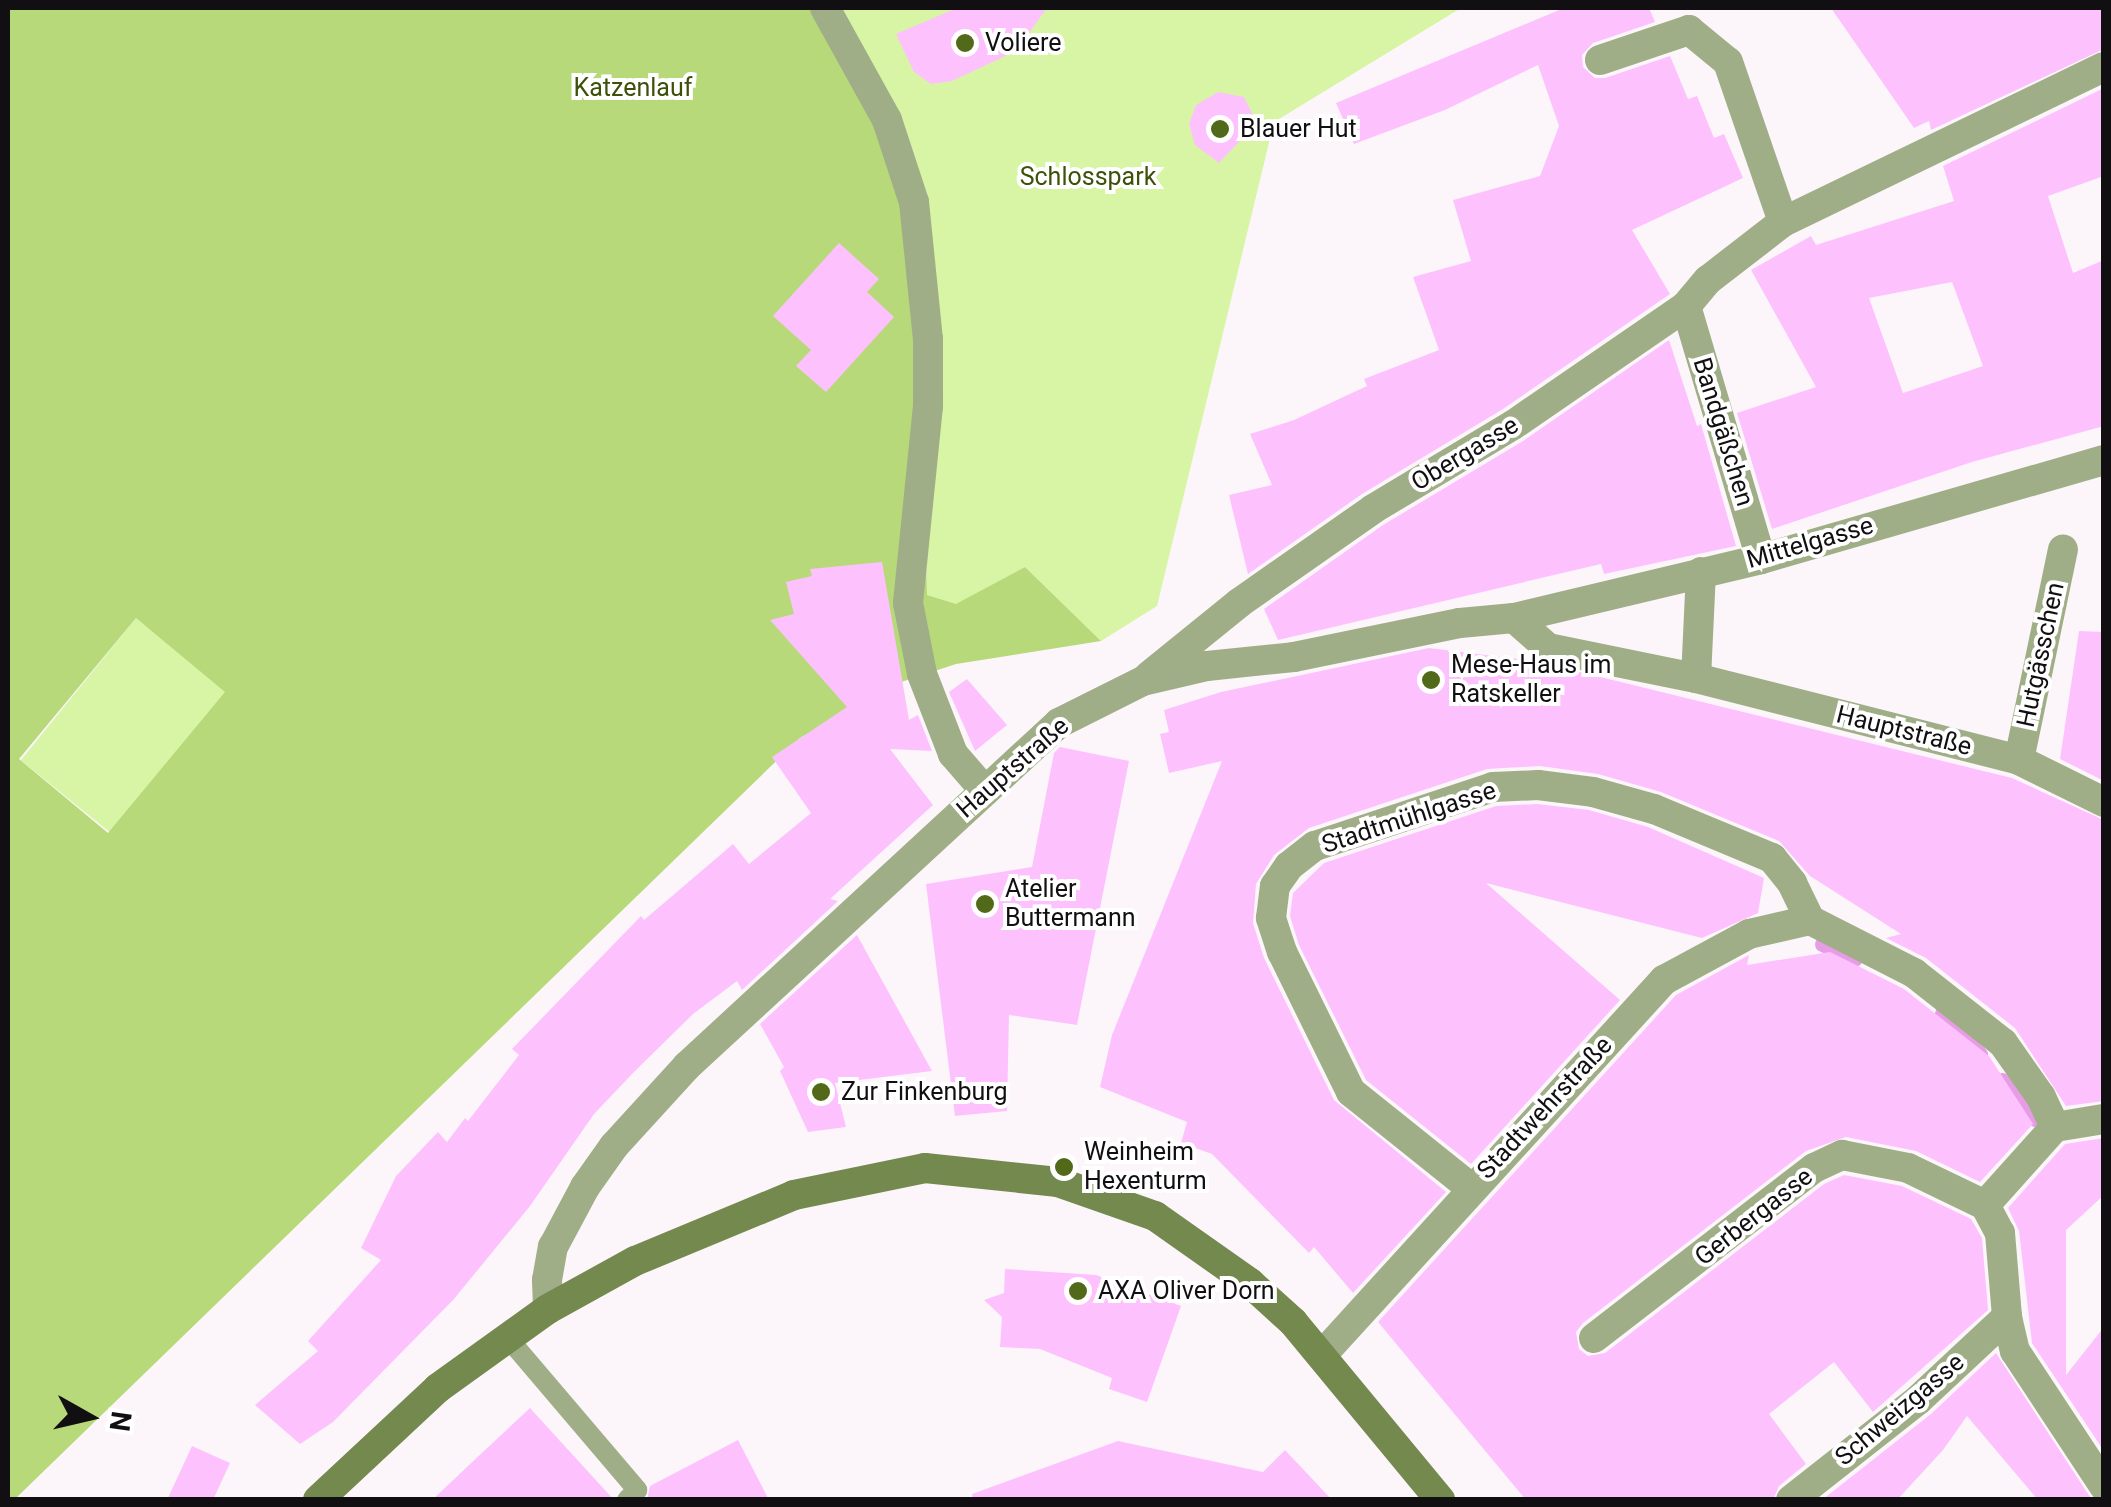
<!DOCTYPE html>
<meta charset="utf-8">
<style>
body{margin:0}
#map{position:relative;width:2111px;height:1507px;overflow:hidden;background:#fcf6fb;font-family:Roboto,sans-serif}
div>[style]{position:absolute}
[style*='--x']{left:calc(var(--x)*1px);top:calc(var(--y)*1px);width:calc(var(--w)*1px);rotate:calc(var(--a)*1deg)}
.green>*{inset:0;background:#d7f5a4;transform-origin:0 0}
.forest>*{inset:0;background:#b7d979}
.stream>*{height:15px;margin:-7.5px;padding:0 7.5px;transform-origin:7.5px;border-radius:7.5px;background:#e69de6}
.building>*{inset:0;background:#fdc2fd}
.service>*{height:20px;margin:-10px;padding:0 10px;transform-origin:10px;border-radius:10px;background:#9fae86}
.minor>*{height:30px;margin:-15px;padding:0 15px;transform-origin:15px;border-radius:15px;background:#9fae86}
.secondary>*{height:30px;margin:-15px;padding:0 15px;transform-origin:15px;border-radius:15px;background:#74894e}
.dots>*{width:28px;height:28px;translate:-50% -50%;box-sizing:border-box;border:5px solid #fff;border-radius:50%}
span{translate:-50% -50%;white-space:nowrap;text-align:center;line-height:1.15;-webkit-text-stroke:8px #fff;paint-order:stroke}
.poi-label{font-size:25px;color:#110f11}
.left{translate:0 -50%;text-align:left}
.park-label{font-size:25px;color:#3d510a}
.street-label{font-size:25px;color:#110f11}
.frame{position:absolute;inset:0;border:10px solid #110f11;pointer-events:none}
.north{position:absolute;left:40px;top:1367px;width:100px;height:100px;-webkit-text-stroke:8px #fff;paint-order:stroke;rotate:98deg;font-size:28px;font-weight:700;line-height:40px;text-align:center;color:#110f11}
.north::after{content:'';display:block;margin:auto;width:35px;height:45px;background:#110f11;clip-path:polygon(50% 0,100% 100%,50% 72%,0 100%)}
</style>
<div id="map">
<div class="green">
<i style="clip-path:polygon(836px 8px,1461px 8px,1274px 122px,1157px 606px,1101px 641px,1025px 567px,956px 605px,927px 595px,927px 560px)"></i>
<i style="left:136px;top:618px;width:117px;height:183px;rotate:39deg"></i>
</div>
<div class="forest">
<i style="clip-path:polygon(evenodd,8px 8px,836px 8px,918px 174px,927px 595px,956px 604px,1025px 567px,1101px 641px,956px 664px,895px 684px,800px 738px,15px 1499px,8px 1500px,8px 8px,136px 618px,225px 692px,108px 833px,19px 759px,136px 618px)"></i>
</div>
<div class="stream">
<i style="--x:1822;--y:944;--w:36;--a:24"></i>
<i style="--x:1942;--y:1013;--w:56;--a:47.2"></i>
<i style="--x:2002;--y:1080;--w:51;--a:49.8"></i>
</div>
<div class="building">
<i style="clip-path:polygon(957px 8px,1047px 8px,1016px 51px,952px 81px,931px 84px,914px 72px,896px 34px)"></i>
<i style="clip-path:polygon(1564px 8px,1649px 8px,1655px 22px,1593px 43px,1582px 55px,1583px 67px,1595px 78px,1605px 78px,1670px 56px,1688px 99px,1697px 96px,1714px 138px,1724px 134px,1743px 178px,1632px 230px,1670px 294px,1503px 409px,1362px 494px,1248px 574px,1229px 495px,1272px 485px,1250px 434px,1294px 420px,1367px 386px,1364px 379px,1439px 350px,1413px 277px,1471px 261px,1453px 200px,1540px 176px,1559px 126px,1538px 65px,1445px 110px,1354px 144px,1336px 103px)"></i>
<i style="clip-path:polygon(1831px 8px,2104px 8px,2104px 49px,1931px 130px,1929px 121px,1914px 128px)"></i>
<i style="clip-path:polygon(evenodd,2104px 88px,2104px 176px,2048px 196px,2073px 273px,2104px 260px,2104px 426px,1972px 462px,1772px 529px,1737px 413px,1816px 387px,1751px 270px,1811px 236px,1816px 245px,1954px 201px,1943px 166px,2104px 88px,1952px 282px,1983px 366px,1903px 393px,1869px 298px,1952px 282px)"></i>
<i style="clip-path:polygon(1218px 92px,1244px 97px,1257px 123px,1219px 163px,1195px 145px,1189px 124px,1196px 105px)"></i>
<i style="clip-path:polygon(839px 243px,879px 279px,867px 292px,894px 317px,826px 392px,796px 366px,811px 350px,773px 316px)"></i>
<i style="clip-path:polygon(1669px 340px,1697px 426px,1701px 424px,1736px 546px,1604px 574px,1601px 564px,1278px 640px,1264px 609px,1383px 525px,1523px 441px)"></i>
<i style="clip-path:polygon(882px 562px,909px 720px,918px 715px,932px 751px,890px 749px,933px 805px,830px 899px,838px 901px,742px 990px,737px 981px,693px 1014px,633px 1073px,594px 1114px,530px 1206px,454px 1299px,333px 1422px,300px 1444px,255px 1405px,318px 1351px,308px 1341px,381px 1260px,361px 1248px,396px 1176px,438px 1132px,447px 1142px,465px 1118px,468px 1121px,519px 1055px,512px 1049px,641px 916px,644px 920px,733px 844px,749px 864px,811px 813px,772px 757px,847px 707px,770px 620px,794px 614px,786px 582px,812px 576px,810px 569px)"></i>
<i style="clip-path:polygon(2079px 631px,2104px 632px,2104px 781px,2060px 759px)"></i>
<i style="clip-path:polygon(1429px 648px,1535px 661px,2012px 778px,2104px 820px,2104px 1101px,2066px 1106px,2015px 1028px,1926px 958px,1886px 938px,1901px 934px,1810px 876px,1779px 841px,1661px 792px,1598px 774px,1540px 766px,1487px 769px,1309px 828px,1274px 855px,1256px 884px,1253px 923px,1264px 958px,1334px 1100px,1446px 1192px,1353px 1293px,1314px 1247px,1309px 1253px,1212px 1154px,1181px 1143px,1187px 1122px,1100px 1087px,1112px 1035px,1222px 761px,1169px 773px,1160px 734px,1169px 732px,1164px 710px,1221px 692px)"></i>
<i style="clip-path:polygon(967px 679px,1007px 725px,975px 751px,949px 692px)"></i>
<i style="clip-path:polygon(1060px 747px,1129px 761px,1077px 1025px,1009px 1015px,1007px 1111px,955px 1116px,926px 884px,1032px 867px,1054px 753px)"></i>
<i style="clip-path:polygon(1537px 804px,1589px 810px,1648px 827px,1764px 878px,1758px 913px,1702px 938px,1486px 883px,1620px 1000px,1471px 1164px,1366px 1080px,1299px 945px,1290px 916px,1293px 893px,1324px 863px,1496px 806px)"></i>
<i style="clip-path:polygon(857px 935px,932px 1071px,835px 1083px,846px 1127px,808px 1132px,780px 1071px,784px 1067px,760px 1024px)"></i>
<i style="clip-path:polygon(1830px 952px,1904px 989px,1989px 1056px,2033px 1124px,1980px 1182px,1916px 1151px,1846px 1137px,1806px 1151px,1583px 1323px,1576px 1332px,1579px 1349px,1588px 1356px,1605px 1353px,1824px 1184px,1844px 1175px,1902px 1186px,1971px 1219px,1982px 1238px,1988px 1310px,1873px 1412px,1834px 1362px,1769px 1414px,1806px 1464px,1779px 1486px,1773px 1500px,1526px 1500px,1378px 1322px,1676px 995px,1749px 955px,1747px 965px)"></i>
<i style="clip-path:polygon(2104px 1138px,2104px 1195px,2066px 1230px,2066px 1375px,2104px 1327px,2104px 1451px,2032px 1343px,2019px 1231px,2008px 1208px,2065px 1144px)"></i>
<i style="clip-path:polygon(1005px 1269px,1096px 1275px,1181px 1306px,1147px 1402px,1109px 1389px,1112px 1378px,1040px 1349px,1000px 1347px,1002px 1317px,984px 1300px,1004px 1293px)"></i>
<i style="clip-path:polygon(1996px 1353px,2092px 1500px,2038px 1500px,1967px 1416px,1943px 1450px,1897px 1500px,1822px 1500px,1931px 1414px)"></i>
<i style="clip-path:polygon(530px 1408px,614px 1500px,432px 1500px,484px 1451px)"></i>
<i style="clip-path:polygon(738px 1440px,769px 1500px,647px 1500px,650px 1486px)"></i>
<i style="clip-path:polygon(1118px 1441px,1263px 1472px,1285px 1450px,1332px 1500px,973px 1500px,972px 1494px)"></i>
<i style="clip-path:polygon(192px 1446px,230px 1463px,213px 1500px,167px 1500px)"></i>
</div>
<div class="service">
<i style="--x:507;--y:1337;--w:201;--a:49.6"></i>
<i style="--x:637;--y:1490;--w:14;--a:135"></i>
</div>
<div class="minor">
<i style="--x:825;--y:8;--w:128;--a:61"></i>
<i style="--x:887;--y:120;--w:86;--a:71.8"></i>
<i style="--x:914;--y:202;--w:138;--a:84.2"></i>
<i style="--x:928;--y:339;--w:67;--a:90"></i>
<i style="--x:928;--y:406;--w:198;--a:95.8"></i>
<i style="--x:908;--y:603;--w:72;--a:78.8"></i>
<i style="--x:922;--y:674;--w:86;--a:68.8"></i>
<i style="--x:953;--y:754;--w:49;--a:49.1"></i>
<i style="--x:1600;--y:60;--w:94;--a:-18.6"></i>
<i style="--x:1689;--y:30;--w:50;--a:39.4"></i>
<i style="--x:1728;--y:62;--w:169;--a:71"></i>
<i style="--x:1686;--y:306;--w:264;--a:73.5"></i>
<i style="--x:1514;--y:618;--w:45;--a:41.4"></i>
<i style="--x:1548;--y:648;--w:151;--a:11.5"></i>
<i style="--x:1696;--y:678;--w:333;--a:14.2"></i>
<i style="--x:2019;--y:760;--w:95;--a:26.3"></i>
<i style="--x:1149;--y:676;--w:116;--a:-39"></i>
<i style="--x:1239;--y:603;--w:164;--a:-35"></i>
<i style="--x:1373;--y:509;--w:163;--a:-31"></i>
<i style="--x:1513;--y:425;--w:210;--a:-34.5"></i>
<i style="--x:1686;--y:306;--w:34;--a:-50"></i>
<i style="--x:1708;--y:280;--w:95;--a:-37.7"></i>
<i style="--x:1783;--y:222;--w:356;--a:-25.8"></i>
<i style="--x:1696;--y:678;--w:106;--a:-87.3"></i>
<i style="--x:2019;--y:760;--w:215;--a:-78.2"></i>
<i style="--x:2055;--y:1127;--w:50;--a:-9.3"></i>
<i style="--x:1471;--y:1188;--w:154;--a:-141.3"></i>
<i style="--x:1351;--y:1092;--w:156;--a:-116.2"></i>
<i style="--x:1282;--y:952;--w:36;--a:-108"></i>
<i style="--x:1271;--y:918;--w:32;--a:-83"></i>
<i style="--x:1275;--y:886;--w:24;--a:-55"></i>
<i style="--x:1289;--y:866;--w:33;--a:-38"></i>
<i style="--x:1315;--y:846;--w:188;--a:-18.3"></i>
<i style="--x:1493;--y:787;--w:45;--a:-2.5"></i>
<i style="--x:1538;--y:785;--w:55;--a:7.3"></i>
<i style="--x:1593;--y:792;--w:63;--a:15.6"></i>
<i style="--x:1654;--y:809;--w:128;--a:22.6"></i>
<i style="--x:1772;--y:858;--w:32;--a:51"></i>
<i style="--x:1792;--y:883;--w:41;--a:64.1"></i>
<i style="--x:1810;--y:920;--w:117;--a:27"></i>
<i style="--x:1914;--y:973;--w:113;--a:38.2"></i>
<i style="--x:2003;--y:1043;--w:66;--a:54.9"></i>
<i style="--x:2041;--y:1097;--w:33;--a:65"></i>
<i style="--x:1985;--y:1205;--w:105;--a:-48.1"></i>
<i style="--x:548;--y:1309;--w:29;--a:-92"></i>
<i style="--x:547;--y:1280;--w:34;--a:-80"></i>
<i style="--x:553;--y:1247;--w:68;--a:-61.9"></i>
<i style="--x:585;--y:1187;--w:50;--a:-54.7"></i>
<i style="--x:614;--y:1146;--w:108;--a:-47.6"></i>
<i style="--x:687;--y:1066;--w:506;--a:-42.68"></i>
<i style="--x:1059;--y:723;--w:94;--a:-26.6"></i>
<i style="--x:1143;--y:681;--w:66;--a:-13.2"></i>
<i style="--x:1207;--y:666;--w:87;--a:-5.9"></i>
<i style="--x:1294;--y:657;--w:169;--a:-11.6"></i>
<i style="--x:1460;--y:623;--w:54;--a:-5.3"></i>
<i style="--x:1514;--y:618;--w:254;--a:-13.4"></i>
<i style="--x:1761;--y:559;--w:357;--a:-16.1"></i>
<i style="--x:1594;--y:1338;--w:278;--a:-37.7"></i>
<i style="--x:1814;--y:1168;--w:31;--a:-25"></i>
<i style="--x:1842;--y:1155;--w:67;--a:11.1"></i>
<i style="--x:1908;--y:1168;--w:85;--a:25.7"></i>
<i style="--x:1985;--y:1205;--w:32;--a:62"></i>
<i style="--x:2000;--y:1233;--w:84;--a:85.2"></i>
<i style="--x:2007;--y:1317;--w:35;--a:77"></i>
<i style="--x:2015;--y:1351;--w:162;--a:56.6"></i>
<i style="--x:1322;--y:1355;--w:508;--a:-47.64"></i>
<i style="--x:1664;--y:980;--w:97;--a:-28.4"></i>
<i style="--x:1749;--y:934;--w:63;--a:-12.9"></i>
<i style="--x:1791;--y:1500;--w:162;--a:-38.2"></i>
<i style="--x:1918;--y:1400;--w:122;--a:-43"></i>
</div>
<div class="secondary">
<i style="--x:318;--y:1500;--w:164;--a:-43"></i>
<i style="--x:438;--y:1388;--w:135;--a:-35.7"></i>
<i style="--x:548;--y:1309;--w:99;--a:-28.9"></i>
<i style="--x:635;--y:1261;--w:172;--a:-22.5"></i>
<i style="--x:794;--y:1195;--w:134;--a:-11.6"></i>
<i style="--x:925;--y:1168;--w:134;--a:6"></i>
<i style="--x:1058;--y:1182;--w:103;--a:19.3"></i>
<i style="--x:1155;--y:1216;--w:116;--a:35.2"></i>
<i style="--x:1250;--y:1283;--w:58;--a:42.2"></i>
<i style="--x:1293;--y:1322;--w:231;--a:50.4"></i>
</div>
<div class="dots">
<i style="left:965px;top:43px;background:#516919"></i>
<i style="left:1220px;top:129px;background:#516919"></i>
<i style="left:1431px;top:680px;background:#516919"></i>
<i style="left:985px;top:904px;background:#516919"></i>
<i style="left:821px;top:1092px;background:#516919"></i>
<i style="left:1064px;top:1167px;background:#516919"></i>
<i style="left:1078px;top:1291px;background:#516919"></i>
</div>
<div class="poi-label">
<span class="left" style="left:985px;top:43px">Voliere</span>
<span class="left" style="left:1240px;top:129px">Blauer Hut</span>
<span class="left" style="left:1451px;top:680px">Mese-Haus im<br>Ratskeller</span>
<span class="left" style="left:1005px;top:904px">Atelier<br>Buttermann</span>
<span class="left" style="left:841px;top:1092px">Zur Finkenburg</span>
<span class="left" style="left:1084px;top:1167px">Weinheim<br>Hexenturm</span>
<span class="left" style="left:1098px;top:1291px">AXA Oliver Dorn</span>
</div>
<div class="park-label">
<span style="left:633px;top:88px">Katzenlauf</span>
<span style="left:1088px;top:177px">Schlosspark</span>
</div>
<div class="street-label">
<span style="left:1723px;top:432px;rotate:73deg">Bandgäßchen</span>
<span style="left:1465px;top:454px;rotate:-31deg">Obergasse</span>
<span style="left:1810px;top:543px;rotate:-16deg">Mittelgasse</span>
<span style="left:2041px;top:655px;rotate:-78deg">Hutgässchen</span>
<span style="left:1904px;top:731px;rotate:14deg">Hauptstraße</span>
<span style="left:1013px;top:768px;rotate:-41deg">Hauptstraße</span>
<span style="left:1409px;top:818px;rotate:-18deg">Stadtmühlgasse</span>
<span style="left:1545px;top:1108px;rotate:-47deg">Stadtwehrstraße</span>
<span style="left:1754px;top:1217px;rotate:-38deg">Gerbergasse</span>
<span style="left:1900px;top:1410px;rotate:-40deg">Schweizgasse</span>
</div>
<div class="frame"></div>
<div class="north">N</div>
</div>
